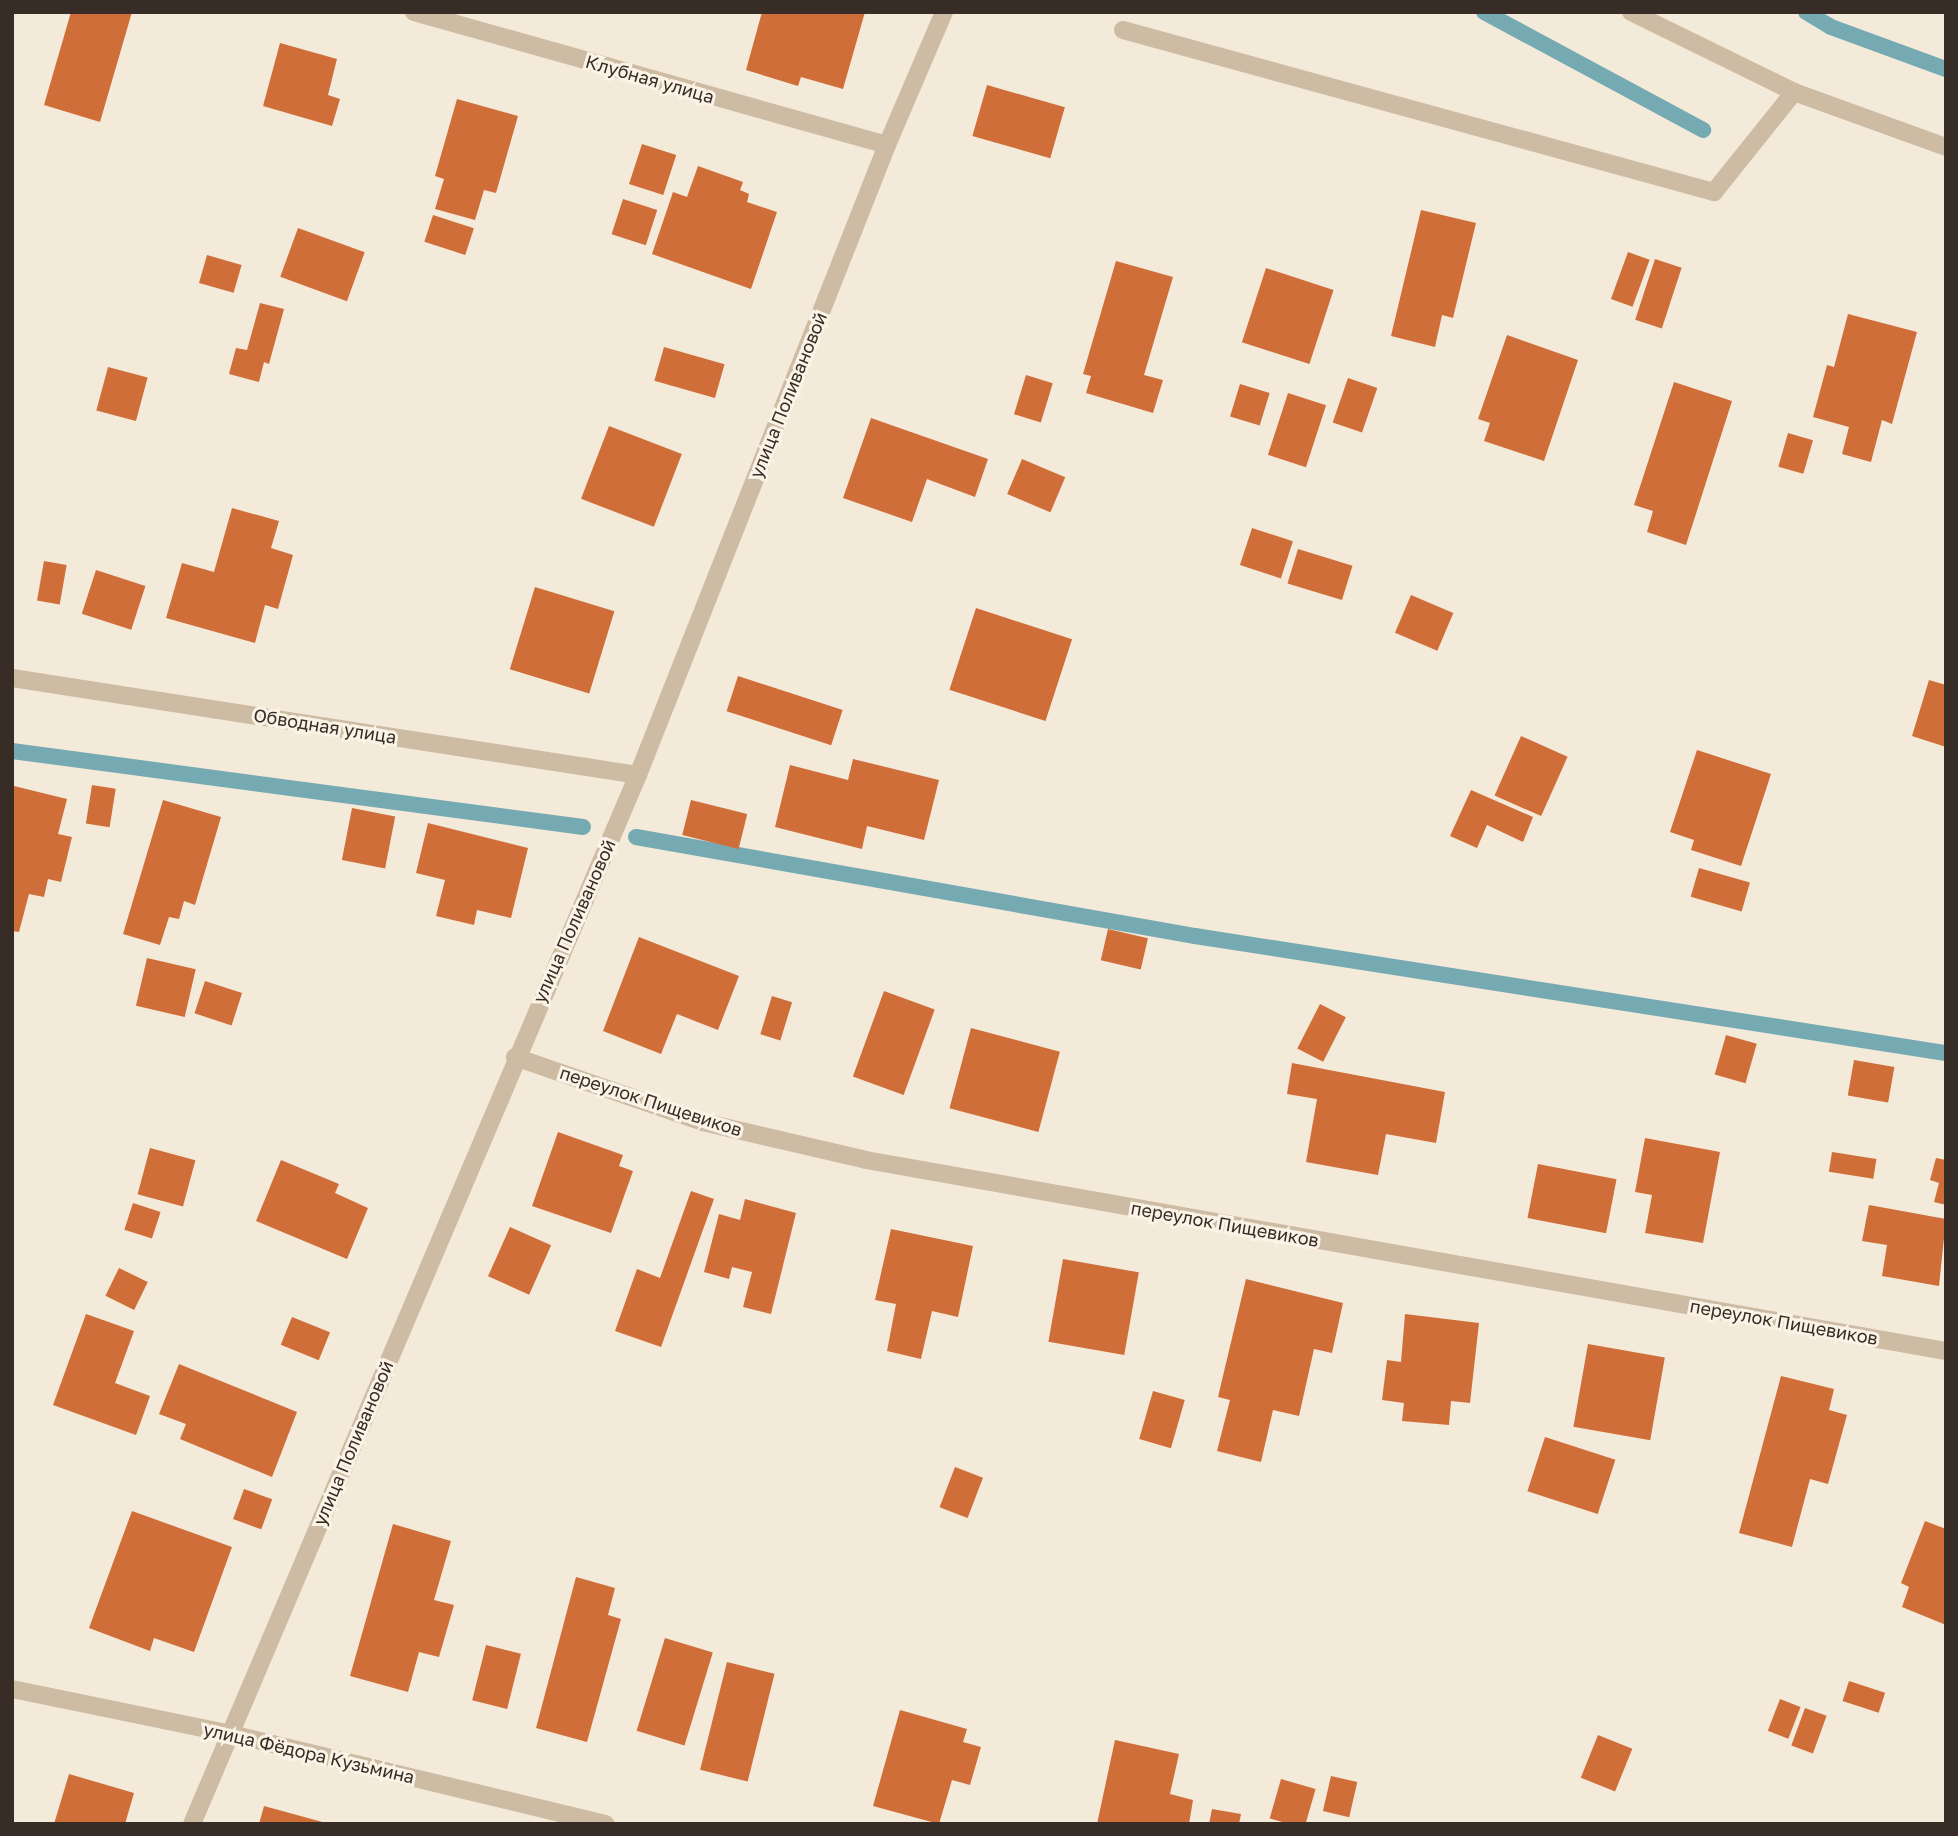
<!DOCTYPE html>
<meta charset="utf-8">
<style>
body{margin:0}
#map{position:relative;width:1958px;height:1836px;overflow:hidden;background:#f4ead9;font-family:"Golos Text",sans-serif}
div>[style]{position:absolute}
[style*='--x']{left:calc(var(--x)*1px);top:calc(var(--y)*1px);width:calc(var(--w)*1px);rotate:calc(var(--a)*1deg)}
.stream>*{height:16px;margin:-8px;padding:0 8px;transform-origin:8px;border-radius:8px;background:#76aab3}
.building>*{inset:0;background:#d06e3a;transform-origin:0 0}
.service>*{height:18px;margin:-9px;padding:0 9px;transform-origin:9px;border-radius:9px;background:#cdbba4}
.minor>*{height:18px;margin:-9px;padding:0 9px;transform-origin:9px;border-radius:9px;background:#cdbba4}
.tertiary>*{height:18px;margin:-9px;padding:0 9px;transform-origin:9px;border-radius:9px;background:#cdbba4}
span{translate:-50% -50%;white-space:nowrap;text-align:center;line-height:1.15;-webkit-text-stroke:6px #fbf3e6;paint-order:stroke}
.street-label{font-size:18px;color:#372d26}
.frame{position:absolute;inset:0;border:14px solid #372d26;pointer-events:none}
</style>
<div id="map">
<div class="stream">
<i style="--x:1484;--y:12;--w:249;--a:28.3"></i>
<i style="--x:1806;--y:12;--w:29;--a:31"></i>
<i style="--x:1831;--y:27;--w:122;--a:20.1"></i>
<i style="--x:12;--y:751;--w:576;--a:7.58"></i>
<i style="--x:636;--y:837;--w:568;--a:10.04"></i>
<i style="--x:1195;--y:936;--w:760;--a:8.86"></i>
</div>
<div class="building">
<i style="clip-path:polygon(71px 12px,132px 12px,100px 122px,44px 105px)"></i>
<i style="clip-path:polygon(762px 12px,865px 12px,843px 89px,801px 77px,798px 86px,746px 70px)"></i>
<i style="clip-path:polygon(280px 43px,337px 59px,328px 95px,340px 99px,332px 126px,263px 106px)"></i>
<i style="left:987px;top:85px;width:81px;height:53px;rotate:16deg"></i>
<i style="clip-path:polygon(457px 99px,518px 116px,496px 193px,484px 190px,475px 220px,435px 209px,444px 179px,435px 176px)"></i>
<i style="left:642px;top:144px;width:36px;height:42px;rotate:18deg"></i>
<i style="clip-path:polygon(698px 166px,743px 182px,740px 190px,749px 194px,747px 202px,777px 212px,751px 289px,652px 254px,673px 192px,687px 197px)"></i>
<i style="left:623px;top:199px;width:36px;height:37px;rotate:18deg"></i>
<i style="clip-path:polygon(1421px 210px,1476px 223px,1453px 318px,1442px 315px,1435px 347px,1391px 336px)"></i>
<i style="left:433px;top:215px;width:43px;height:28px;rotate:18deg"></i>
<i style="left:298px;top:228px;width:71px;height:52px;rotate:20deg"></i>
<i style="left:1628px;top:252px;width:23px;height:50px;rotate:20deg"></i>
<i style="left:207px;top:255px;width:36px;height:29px;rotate:16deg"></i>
<i style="left:1655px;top:259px;width:28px;height:64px;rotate:18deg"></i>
<i style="clip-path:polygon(1116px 261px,1173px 277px,1144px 375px,1163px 380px,1153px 413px,1086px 393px,1091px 376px,1083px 374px)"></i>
<i style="left:1266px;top:268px;width:71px;height:78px;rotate:18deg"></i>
<i style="clip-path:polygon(260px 303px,284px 309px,269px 364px,264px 362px,259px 382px,229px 374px,236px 348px,247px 350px)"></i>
<i style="clip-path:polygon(1848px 314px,1917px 332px,1892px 424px,1882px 420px,1871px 462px,1842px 454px,1849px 427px,1813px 417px,1827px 365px,1834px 367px)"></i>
<i style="clip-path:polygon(1507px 335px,1578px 360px,1544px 461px,1484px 441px,1490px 423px,1478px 419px)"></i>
<i style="left:664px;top:347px;width:63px;height:35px;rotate:16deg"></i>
<i style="left:108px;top:367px;width:41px;height:45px;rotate:15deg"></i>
<i style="left:1026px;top:375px;width:28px;height:41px;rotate:17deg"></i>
<i style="left:1348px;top:378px;width:31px;height:47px;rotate:19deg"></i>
<i style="clip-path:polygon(1674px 382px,1732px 401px,1686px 545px,1647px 532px,1653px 511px,1634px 505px)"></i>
<i style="left:1240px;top:384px;width:31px;height:34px;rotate:17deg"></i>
<i style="left:1288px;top:393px;width:40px;height:65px;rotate:18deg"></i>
<i style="clip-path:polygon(871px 418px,988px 459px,975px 497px,927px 479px,912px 522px,843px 498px)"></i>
<i style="left:609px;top:426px;width:78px;height:78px;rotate:21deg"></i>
<i style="left:1788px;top:433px;width:26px;height:35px;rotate:16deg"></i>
<i style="left:1022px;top:459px;width:47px;height:38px;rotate:23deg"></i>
<i style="clip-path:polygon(232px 508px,279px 521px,271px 548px,293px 555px,278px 609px,265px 605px,255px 643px,166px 618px,182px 563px,214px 572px)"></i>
<i style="left:1252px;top:528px;width:43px;height:39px;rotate:18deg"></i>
<i style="left:1298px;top:549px;width:57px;height:36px;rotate:17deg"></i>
<i style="left:44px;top:561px;width:23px;height:40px;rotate:10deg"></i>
<i style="left:96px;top:570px;width:52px;height:46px;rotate:18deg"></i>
<i style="left:535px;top:587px;width:83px;height:86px;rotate:17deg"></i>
<i style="left:1411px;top:595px;width:46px;height:41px;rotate:23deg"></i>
<i style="left:976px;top:608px;width:101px;height:86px;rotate:18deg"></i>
<i style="left:738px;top:676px;width:110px;height:37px;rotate:18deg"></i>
<i style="clip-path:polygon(1929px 680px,1946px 685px,1946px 747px,1912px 736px)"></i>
<i style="left:1521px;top:736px;width:51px;height:65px;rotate:24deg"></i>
<i style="clip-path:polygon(1697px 750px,1771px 774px,1741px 866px,1691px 850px,1694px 840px,1670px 832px)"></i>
<i style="clip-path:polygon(853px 759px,939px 780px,924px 840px,867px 826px,862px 849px,775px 827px,790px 765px,848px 780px)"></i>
<i style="left:92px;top:785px;width:24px;height:39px;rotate:9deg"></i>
<i style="clip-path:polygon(14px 786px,67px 799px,58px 834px,72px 837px,61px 882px,48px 879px,44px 897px,29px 894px,19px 932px,12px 931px)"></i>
<i style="clip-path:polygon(1471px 790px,1533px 817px,1523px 842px,1487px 825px,1477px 848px,1450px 836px)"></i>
<i style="clip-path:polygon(163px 800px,221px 817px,195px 905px,184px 901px,179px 919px,169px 917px,160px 945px,123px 934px)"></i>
<i style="left:691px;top:800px;width:58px;height:36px;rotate:14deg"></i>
<i style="left:352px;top:808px;width:44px;height:53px;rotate:11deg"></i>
<i style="clip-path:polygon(428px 823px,528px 848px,511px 918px,477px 910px,474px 925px,436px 916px,445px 880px,416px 873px)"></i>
<i style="left:1699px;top:868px;width:53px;height:30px;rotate:16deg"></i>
<i style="left:1108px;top:929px;width:41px;height:32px;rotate:13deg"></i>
<i style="clip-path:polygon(639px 937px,739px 976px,718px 1030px,677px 1014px,661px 1054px,603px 1031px)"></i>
<i style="left:147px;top:958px;width:50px;height:49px;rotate:13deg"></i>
<i style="left:205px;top:981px;width:39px;height:34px;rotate:18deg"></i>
<i style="left:884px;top:991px;width:54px;height:91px;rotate:20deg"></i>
<i style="left:772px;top:996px;width:21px;height:40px;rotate:17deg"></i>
<i style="left:1320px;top:1004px;width:29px;height:50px;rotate:27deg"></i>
<i style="left:971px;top:1028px;width:92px;height:83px;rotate:15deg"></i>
<i style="left:1726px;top:1035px;width:32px;height:41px;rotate:16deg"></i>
<i style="left:1854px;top:1060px;width:41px;height:36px;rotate:10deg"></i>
<i style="clip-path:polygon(1292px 1063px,1445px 1092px,1436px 1143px,1386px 1134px,1378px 1175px,1306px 1162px,1317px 1099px,1287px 1094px)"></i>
<i style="clip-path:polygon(558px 1132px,623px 1155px,619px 1166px,633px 1171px,611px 1233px,532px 1206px)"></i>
<i style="clip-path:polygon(1645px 1138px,1720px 1152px,1703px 1243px,1645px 1233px,1652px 1195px,1635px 1192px)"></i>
<i style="left:150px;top:1148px;width:47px;height:48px;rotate:15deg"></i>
<i style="left:1832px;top:1152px;width:45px;height:20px;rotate:9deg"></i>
<i style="clip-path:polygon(1936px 1158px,1946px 1160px,1946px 1205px,1934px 1202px,1939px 1183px,1930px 1180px)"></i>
<i style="clip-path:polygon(281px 1160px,339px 1184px,335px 1193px,368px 1208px,347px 1259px,256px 1221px)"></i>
<i style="left:1538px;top:1164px;width:80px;height:55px;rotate:11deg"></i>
<i style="clip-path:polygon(691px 1191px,714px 1199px,661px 1347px,615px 1331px,637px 1269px,660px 1278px)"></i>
<i style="clip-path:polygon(745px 1199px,796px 1213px,771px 1314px,743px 1307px,752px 1272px,732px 1267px,729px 1279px,704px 1272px,719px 1214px,740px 1220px)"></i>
<i style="left:133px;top:1203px;width:29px;height:28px;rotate:18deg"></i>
<i style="clip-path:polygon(1869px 1205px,1946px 1219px,1939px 1286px,1882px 1276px,1887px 1245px,1862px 1241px)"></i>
<i style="left:510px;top:1227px;width:45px;height:54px;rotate:24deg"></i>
<i style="clip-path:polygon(891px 1229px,973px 1246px,958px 1317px,932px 1311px,921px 1359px,887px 1351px,896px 1304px,875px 1300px)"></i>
<i style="left:1063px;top:1259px;width:77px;height:84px;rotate:10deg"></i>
<i style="left:119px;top:1268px;width:32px;height:31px;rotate:26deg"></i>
<i style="clip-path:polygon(1246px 1279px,1343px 1303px,1332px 1353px,1314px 1349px,1299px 1416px,1273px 1410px,1261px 1462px,1217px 1451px,1230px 1400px,1218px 1397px)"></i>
<i style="clip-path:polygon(86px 1314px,134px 1331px,115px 1383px,150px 1396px,136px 1435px,53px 1405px)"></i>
<i style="clip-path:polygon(1405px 1314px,1479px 1323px,1470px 1403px,1451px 1401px,1449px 1425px,1402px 1421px,1404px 1403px,1382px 1400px,1387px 1360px,1401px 1362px)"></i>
<i style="left:292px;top:1317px;width:41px;height:30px;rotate:22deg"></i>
<i style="left:1588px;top:1344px;width:78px;height:84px;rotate:10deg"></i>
<i style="clip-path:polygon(179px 1364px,297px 1412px,272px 1477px,180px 1439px,186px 1424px,159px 1414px)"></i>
<i style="clip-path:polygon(1781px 1376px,1834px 1389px,1829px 1410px,1847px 1415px,1828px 1484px,1810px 1479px,1792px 1547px,1739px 1533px)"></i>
<i style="left:1153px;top:1391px;width:33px;height:50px;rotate:16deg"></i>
<i style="left:1545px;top:1437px;width:74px;height:57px;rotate:18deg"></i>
<i style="left:955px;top:1467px;width:30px;height:43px;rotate:21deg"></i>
<i style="left:244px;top:1489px;width:30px;height:32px;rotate:20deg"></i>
<i style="clip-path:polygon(132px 1511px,232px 1547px,194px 1652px,154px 1638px,150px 1651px,89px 1628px)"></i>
<i style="clip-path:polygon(1925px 1521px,1946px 1529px,1946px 1625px,1902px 1607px,1909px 1587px,1901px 1583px)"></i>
<i style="clip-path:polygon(393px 1524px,451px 1541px,434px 1600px,454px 1605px,439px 1657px,419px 1652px,408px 1692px,350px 1676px)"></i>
<i style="clip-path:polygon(576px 1577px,615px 1588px,608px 1615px,621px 1619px,587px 1742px,536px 1728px)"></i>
<i style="left:665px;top:1638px;width:50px;height:97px;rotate:17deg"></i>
<i style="left:486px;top:1645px;width:36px;height:57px;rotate:14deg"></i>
<i style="left:727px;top:1662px;width:49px;height:111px;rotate:14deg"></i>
<i style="left:1849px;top:1681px;width:38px;height:21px;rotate:18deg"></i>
<i style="left:1780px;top:1699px;width:22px;height:34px;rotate:21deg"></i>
<i style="left:1805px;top:1708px;width:23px;height:40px;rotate:20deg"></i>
<i style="clip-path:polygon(900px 1710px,967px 1729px,963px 1742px,981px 1747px,970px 1785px,952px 1780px,939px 1824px,873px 1806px)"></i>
<i style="left:1598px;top:1735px;width:37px;height:46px;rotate:22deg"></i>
<i style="clip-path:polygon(1115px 1740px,1179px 1754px,1170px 1794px,1193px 1800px,1189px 1824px,1097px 1824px)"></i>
<i style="clip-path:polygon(69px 1774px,134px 1793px,125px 1824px,54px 1824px)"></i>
<i style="left:1331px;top:1776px;width:27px;height:36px;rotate:13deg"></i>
<i style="left:1281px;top:1779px;width:36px;height:41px;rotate:16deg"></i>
<i style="clip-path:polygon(264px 1806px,326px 1823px,326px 1824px,259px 1824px)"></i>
<i style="clip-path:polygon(1212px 1809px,1241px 1814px,1239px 1824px,1209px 1824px)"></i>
</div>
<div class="service">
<i style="--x:1123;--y:30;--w:613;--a:15.33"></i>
<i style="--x:1714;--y:192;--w:128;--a:-51.3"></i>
</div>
<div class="minor">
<i style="--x:414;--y:12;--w:491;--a:15.7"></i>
<i style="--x:12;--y:678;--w:633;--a:8.81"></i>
<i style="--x:515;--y:1057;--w:199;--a:19.1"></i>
<i style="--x:703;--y:1122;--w:167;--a:13.1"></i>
<i style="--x:866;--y:1160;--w:1097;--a:10.03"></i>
<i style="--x:12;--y:1689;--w:224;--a:11.6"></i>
<i style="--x:231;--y:1734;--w:385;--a:13.5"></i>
<i style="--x:192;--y:1824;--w:1140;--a:-66.97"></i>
<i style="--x:638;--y:775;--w:677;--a:-68.43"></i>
<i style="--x:887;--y:145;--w:145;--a:-66.8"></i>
</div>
<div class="tertiary">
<i style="--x:1631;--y:12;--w:182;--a:26.1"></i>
<i style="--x:1794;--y:92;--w:162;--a:19.9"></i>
</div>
<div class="street-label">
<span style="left:650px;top:79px;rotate:16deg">Клубная улица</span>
<span style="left:788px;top:395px;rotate:-68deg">улица Поливановой</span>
<span style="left:325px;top:726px;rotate:9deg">Обводная улица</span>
<span style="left:574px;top:921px;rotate:-66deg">улица Поливановой</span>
<span style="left:651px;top:1101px;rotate:18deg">переулок Пищевиков</span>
<span style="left:1225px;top:1224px;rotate:10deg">переулок Пищевиков</span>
<span style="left:1784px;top:1322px;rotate:10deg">переулок Пищевиков</span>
<span style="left:353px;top:1443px;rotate:-67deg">улица Поливановой</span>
<span style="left:309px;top:1753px;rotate:13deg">улица Фёдора Кузьмина</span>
</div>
<div class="frame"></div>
</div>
